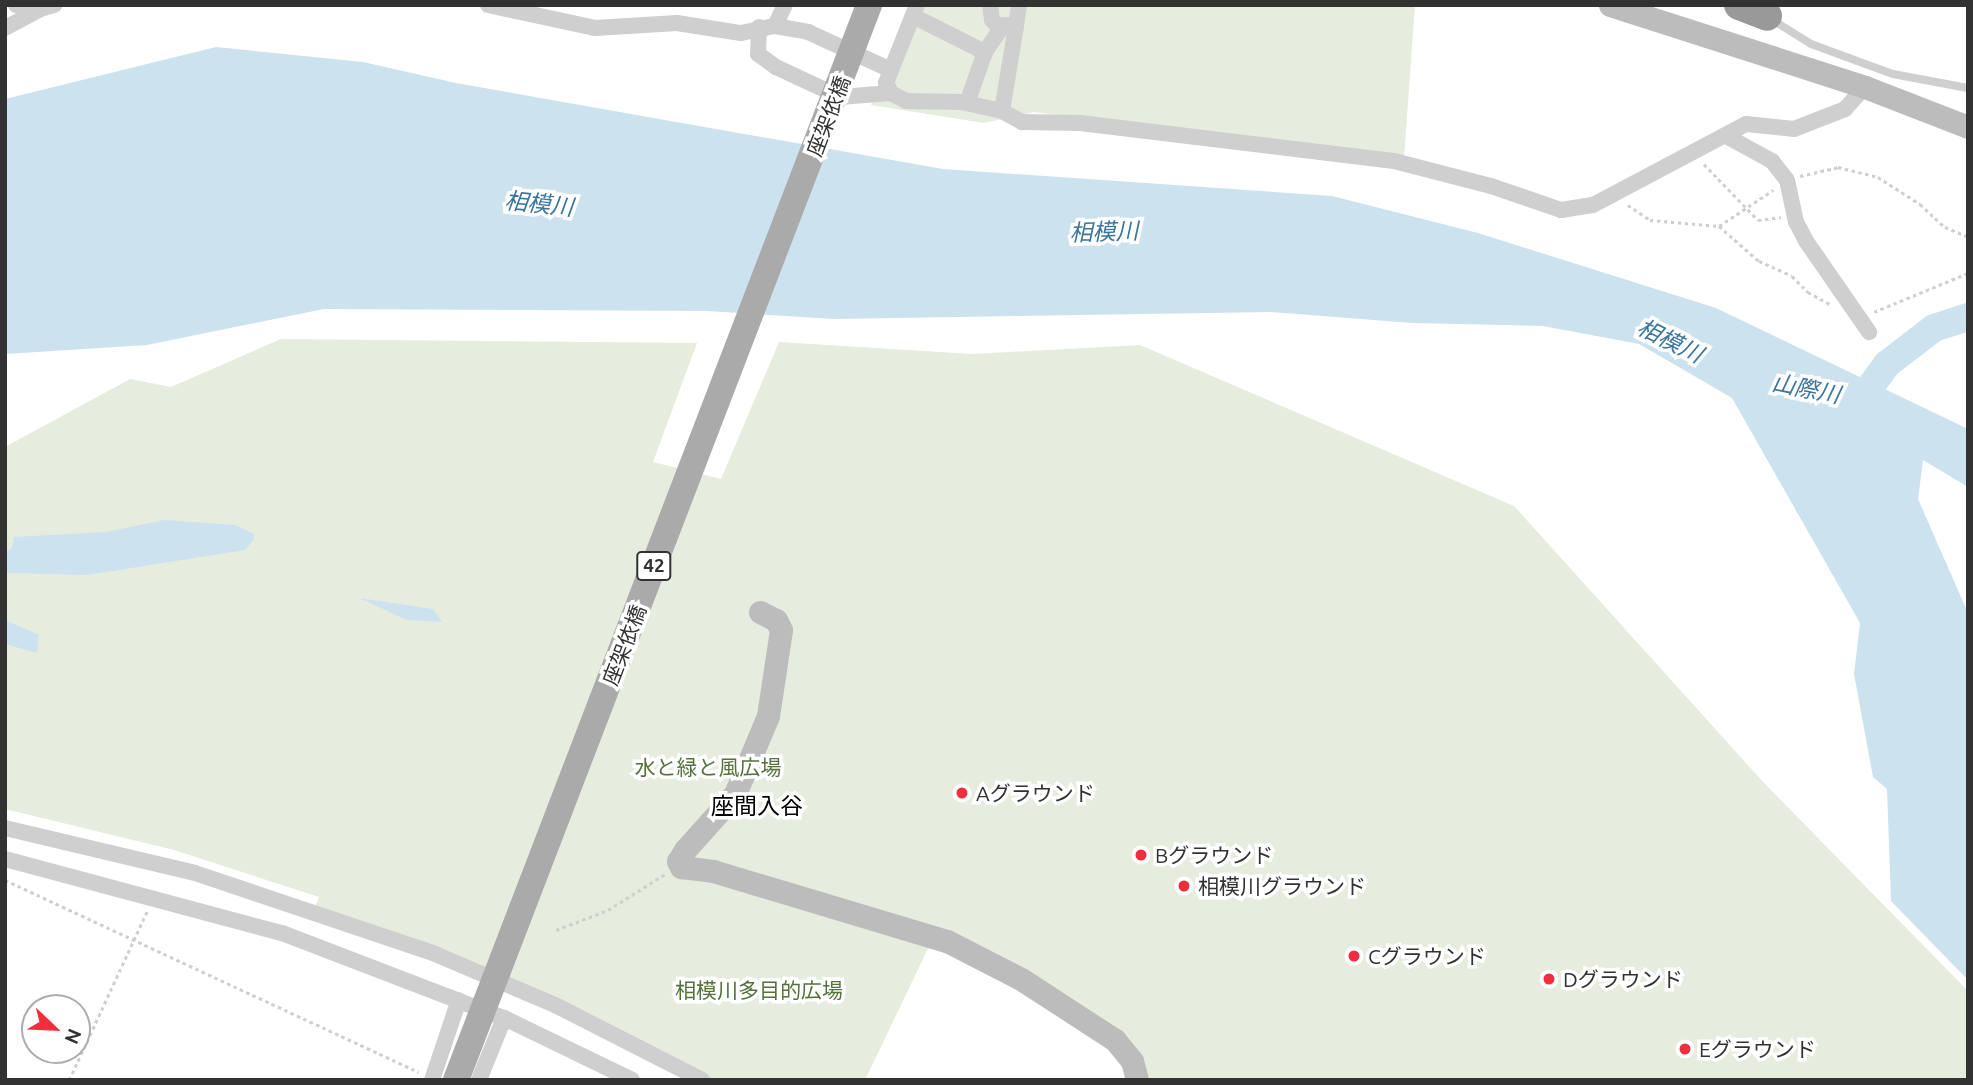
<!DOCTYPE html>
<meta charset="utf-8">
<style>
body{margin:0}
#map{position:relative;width:1973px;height:1085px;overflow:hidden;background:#fff;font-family:Ubuntu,"Noto Sans JP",sans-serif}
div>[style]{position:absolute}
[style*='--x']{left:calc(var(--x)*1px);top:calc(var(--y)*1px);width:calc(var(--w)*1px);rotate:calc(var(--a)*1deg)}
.green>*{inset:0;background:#e6ecde}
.water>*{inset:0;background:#cde2ef}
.river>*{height:28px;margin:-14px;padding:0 14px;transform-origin:14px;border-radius:14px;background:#cde2ef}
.path>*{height:2.5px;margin-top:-1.25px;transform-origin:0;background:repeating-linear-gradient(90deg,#cfcfcf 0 3.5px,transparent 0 7px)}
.lane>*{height:8px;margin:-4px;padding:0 4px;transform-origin:4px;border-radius:4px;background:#cfcfcf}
.street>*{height:16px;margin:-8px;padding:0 8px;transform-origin:8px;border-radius:8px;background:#cfcfcf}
.secondary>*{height:23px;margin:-11.5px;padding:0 11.5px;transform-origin:11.5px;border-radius:11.5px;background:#bcbcbc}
.highway>*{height:30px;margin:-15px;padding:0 15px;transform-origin:15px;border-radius:15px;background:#999}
.primary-bridge>*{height:26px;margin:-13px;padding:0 13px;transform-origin:13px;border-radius:13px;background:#aaa}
.dots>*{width:19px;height:19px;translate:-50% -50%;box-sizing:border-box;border:4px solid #fff;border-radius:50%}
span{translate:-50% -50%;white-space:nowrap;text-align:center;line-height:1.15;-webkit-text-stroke:7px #fff;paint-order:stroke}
.shield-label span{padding:2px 5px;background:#fff;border:2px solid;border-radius:5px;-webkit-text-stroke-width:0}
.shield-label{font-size:19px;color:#323232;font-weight:700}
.street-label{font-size:21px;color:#323232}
.park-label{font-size:21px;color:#55723c}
.poi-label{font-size:21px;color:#323232}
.left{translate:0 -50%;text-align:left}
.water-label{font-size:23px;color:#3a759b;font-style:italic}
.neighbourhood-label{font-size:23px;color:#000}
.frame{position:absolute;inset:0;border:7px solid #323232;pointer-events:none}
.north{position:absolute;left:21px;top:994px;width:70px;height:70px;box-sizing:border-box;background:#fff;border:2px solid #adadad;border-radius:50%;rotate:113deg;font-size:19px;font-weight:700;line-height:28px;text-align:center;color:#323232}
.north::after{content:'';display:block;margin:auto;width:24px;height:32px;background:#ef2f3d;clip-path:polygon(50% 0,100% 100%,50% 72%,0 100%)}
</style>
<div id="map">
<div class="green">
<i style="clip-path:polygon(917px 5px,1415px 5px,1404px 158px,1034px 112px,984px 123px,871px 105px)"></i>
<i style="clip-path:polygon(281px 339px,697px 343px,653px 462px,721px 479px,779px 342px,972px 354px,1140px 345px,1514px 506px,1764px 783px,1968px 991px,1968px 1080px,1148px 1080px,1138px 1057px,935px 934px,865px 1080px,701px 1080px,555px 1005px,313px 912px,319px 897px,174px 850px,5px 809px,5px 447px,130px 379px,171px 387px)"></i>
</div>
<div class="water">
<i style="clip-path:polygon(216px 47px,363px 62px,456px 83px,943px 169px,1332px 196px,1478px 233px,1716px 308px,1968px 429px,1968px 487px,1923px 460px,1918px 499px,1968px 613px,1968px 980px,1891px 901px,1887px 789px,1873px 777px,1854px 674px,1860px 623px,1732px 398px,1639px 344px,1543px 326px,1412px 323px,1271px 312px,834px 319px,707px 311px,324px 309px,147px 345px,5px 354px,5px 99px)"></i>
<i style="clip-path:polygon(164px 520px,235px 525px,254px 534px,254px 539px,245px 550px,87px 575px,5px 573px,5px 552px,12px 548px,14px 537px,106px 532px)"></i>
<i style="clip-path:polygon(359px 598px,433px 609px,442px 622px,407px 620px)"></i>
<i style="clip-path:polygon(5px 620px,39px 635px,37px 653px,5px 644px)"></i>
</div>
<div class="river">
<i style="--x:1846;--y:397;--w:15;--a:11"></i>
<i style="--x:1861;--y:400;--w:44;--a:-54.2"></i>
<i style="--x:1887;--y:364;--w:59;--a:-37.5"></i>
<i style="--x:1934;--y:328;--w:36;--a:-18"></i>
</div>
<div class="path">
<i style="--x:1704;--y:164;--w:78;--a:46"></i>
<i style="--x:1758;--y:220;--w:23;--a:-7"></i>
<i style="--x:1800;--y:176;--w:39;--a:-13"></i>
<i style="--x:1838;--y:167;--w:41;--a:14"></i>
<i style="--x:1878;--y:177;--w:50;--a:32.7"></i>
<i style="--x:1920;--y:204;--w:34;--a:43"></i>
<i style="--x:1945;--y:227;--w:25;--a:23"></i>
<i style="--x:1628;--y:205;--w:27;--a:34"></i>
<i style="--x:1650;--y:220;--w:69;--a:5"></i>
<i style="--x:1719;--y:226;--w:65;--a:-33.7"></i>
<i style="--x:1719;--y:226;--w:53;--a:41.2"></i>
<i style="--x:1759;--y:261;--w:36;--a:24"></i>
<i style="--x:1792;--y:276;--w:23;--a:45"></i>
<i style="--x:1808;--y:292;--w:26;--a:29"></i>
<i style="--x:1874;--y:312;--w:102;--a:-22.5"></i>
<i style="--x:5;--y:880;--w:456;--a:24.9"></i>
<i style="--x:556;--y:930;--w:56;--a:-21"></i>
<i style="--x:608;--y:910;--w:67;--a:-32.3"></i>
<i style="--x:69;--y:1080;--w:186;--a:-65.2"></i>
</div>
<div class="lane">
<i style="--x:1771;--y:19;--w:47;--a:32"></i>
<i style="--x:1811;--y:44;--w:87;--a:20.1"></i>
<i style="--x:1893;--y:74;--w:76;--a:10.6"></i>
</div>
<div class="street">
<i style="--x:16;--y:5;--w:24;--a:9"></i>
<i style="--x:40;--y:9;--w:15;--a:-16"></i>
<i style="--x:488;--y:5;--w:109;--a:12.1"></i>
<i style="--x:595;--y:28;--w:82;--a:-3.5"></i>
<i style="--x:677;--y:23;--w:65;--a:8.9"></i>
<i style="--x:741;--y:33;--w:35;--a:-12"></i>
<i style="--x:775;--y:26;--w:34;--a:10"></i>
<i style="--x:808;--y:32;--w:91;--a:24.6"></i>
<i style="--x:917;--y:5;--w:84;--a:111.7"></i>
<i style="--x:886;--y:83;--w:11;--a:63"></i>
<i style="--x:891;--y:93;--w:17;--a:28"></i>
<i style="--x:906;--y:101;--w:55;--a:1"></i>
<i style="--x:961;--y:102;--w:42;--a:12.4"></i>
<i style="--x:1002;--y:111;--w:23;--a:29"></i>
<i style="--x:1022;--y:122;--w:58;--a:1"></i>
<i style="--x:1080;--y:123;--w:316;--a:6.9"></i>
<i style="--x:1394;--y:161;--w:100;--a:14.5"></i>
<i style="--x:1491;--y:186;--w:74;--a:18.9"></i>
<i style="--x:1561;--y:210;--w:32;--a:-9"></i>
<i style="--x:1593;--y:205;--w:173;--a:-27.9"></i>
<i style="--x:1746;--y:124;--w:48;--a:5.9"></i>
<i style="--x:1794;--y:129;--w:55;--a:-21.4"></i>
<i style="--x:1845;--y:109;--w:30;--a:-48"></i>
<i style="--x:990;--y:5;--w:15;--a:82"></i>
<i style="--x:992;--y:20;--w:12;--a:48"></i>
<i style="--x:913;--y:16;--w:80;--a:26.6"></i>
<i style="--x:775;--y:26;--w:23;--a:-65"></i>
<i style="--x:1016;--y:26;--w:21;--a:-82"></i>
<i style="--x:759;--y:27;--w:27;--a:92"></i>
<i style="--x:758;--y:54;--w:22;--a:36"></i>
<i style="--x:776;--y:67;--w:71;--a:25.1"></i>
<i style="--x:840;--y:97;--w:51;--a:-4.5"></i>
<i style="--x:5;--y:28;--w:40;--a:-28"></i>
<i style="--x:967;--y:103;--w:54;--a:-70.6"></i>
<i style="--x:985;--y:52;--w:32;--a:-56"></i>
<i style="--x:1003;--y:25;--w:13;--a:4"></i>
<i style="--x:1016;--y:26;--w:86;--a:99.4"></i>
<i style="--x:1728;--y:137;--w:50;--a:28.6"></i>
<i style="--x:1772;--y:161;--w:24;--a:52"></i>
<i style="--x:1787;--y:180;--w:43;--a:77.9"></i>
<i style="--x:1796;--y:222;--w:21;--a:62"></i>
<i style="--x:1806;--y:241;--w:111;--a:55.3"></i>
<i style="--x:5;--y:828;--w:195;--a:13.3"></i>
<i style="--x:195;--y:873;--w:253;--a:18.6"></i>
<i style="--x:435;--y:954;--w:130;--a:23"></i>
<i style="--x:555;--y:1005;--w:165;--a:27"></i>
<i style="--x:5;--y:859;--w:287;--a:15"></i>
<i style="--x:282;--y:933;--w:238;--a:21"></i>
<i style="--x:504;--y:1018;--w:142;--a:25.8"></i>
<i style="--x:432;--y:1080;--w:84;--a:-71.4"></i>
<i style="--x:479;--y:1080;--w:67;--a:-68"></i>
</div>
<div class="secondary">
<i style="--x:1610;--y:5;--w:268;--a:17.8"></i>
<i style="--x:1865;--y:87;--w:110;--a:21.2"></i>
<i style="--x:760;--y:612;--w:18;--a:27"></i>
<i style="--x:776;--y:620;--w:11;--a:63"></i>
<i style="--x:781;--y:630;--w:87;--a:98.6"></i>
<i style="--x:768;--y:716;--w:85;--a:112.9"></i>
<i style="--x:735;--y:794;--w:75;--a:131.8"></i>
<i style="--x:685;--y:850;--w:13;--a:122"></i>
<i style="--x:678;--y:861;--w:7;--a:63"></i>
<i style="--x:681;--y:867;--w:32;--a:7"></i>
<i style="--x:713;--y:871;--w:244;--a:16.7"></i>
<i style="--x:947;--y:941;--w:83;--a:27.2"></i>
<i style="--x:1021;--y:979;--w:112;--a:33"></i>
<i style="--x:1115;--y:1040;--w:27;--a:51"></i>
<i style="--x:1132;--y:1061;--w:20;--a:75"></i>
</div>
<div class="highway">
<i style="--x:1739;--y:5;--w:30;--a:21"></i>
</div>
<div class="primary-bridge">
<i style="--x:456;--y:1080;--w:1152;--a:-68.98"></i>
</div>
<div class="dots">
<i style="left:962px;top:793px;background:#ef2f3d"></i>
<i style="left:1141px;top:855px;background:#ef2f3d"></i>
<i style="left:1184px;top:886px;background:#ef2f3d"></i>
<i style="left:1354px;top:956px;background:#ef2f3d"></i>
<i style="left:1549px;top:979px;background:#ef2f3d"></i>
<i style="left:1685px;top:1049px;background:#ef2f3d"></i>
</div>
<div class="shield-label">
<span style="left:654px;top:566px">42</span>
</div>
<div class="street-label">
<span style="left:828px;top:116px;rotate:-69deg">座架依橋</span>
<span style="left:624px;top:645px;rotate:-69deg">座架依橋</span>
</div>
<div class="park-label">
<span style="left:708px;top:767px">水と緑と風広場</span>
<span style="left:759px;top:990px">相模川多目的広場</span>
</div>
<div class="poi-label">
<span class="left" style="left:976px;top:793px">Aグラウンド</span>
<span class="left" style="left:1155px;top:855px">Bグラウンド</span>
<span class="left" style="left:1198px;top:886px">相模川グラウンド</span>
<span class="left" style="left:1368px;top:956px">Cグラウンド</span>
<span class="left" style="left:1563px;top:979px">Dグラウンド</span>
<span class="left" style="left:1699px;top:1049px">Eグラウンド</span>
</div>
<div class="water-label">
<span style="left:539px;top:204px;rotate:6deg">相模川</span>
<span style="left:1104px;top:232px;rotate:-2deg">相模川</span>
<span style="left:1670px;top:341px;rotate:26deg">相模川</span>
<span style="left:1806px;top:389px;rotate:11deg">山際川</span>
</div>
<div class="neighbourhood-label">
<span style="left:757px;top:806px">座間入谷</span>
</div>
<div class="frame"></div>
<div class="north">N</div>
</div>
